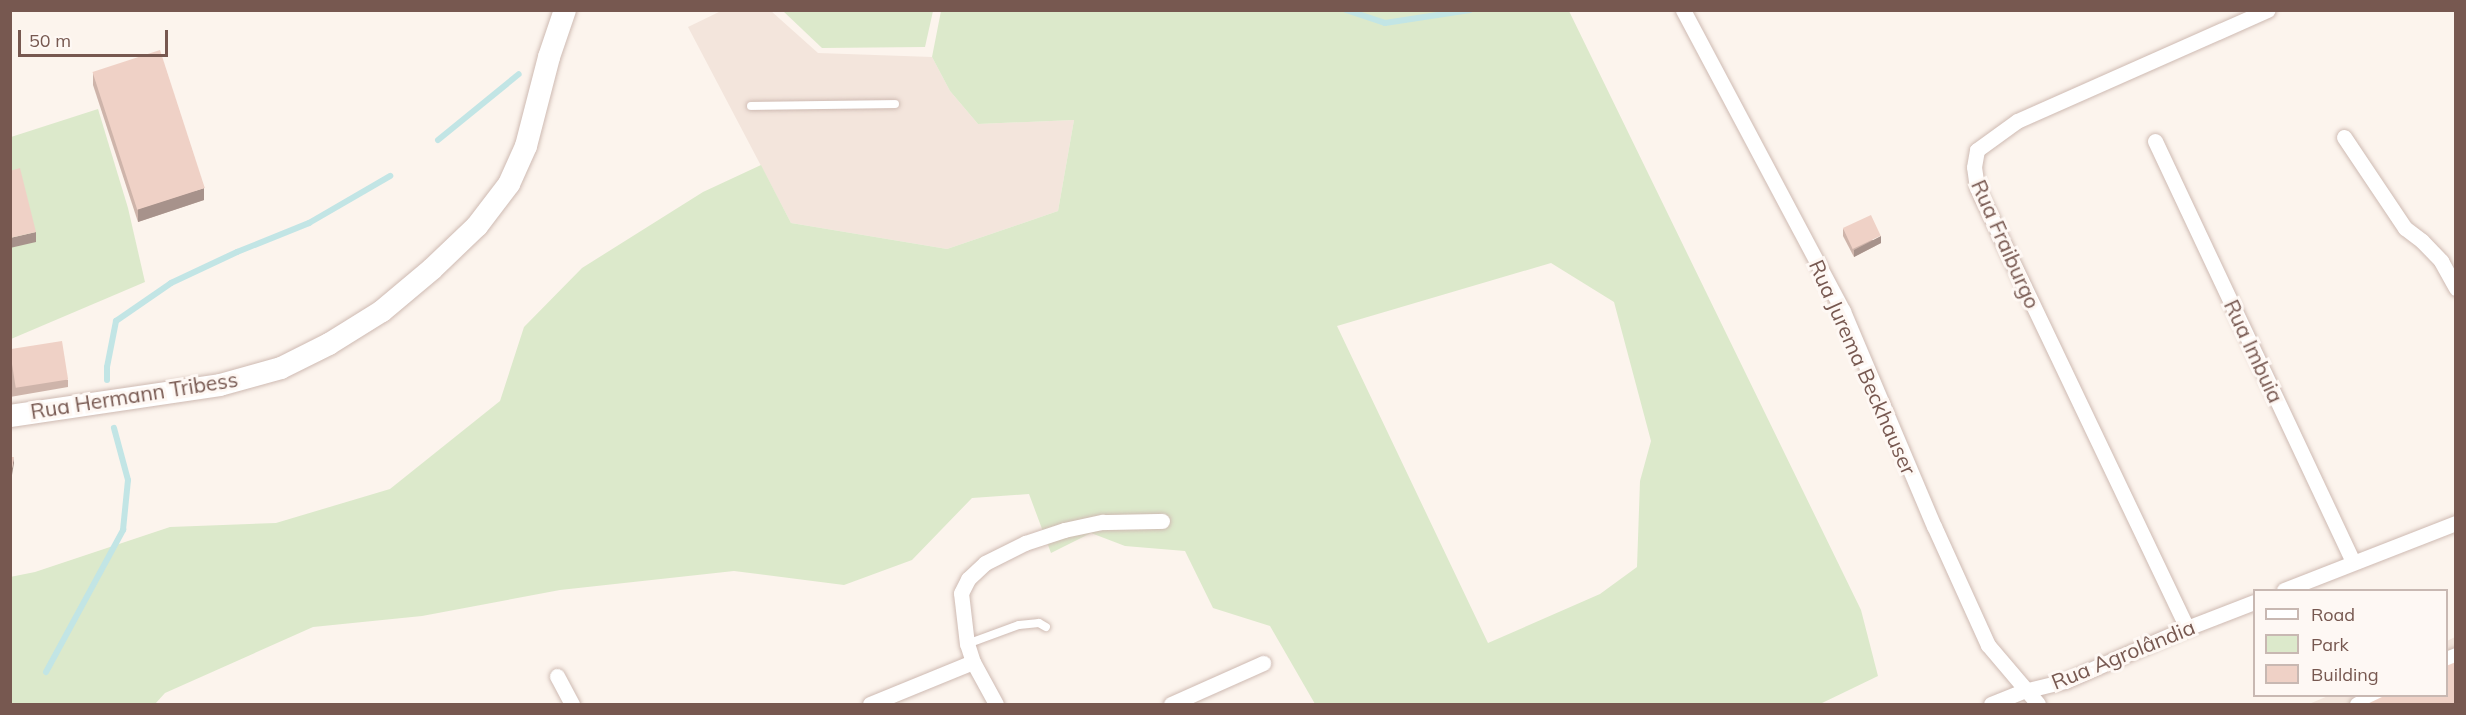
<!DOCTYPE html>
<meta charset="utf-8">
<style>
body{margin:0}
#map{position:relative;width:2466px;height:715px;overflow:hidden;background:#fcf4ed;font-family:Mulish,sans-serif}
div>[style]{position:absolute}
[style*='--x']{left:calc(var(--x)*1px);top:calc(var(--y)*1px);width:calc(var(--w)*1px);rotate:calc(var(--a)*1deg)}
.residential>*{inset:0;background:#f3e5dc}
.green>*{inset:0;background:#dce9cb}
.stream>*{height:6px;margin:-3px;padding:0 3px;transform-origin:3px;border-radius:3px;background:#c2e5e5}
.roads{filter:drop-shadow(0 0 2px #cebab2) drop-shadow(0 0 2px #cebab2)}
.lane>*{height:8px;margin:-4px;padding:0 4px;transform-origin:4px;border-radius:4px;background:#fff}
.street>*{height:15px;margin:-7.5px;padding:0 7.5px;transform-origin:7.5px;border-radius:7.5px;background:#fff}
.secondary>*{height:22px;margin:-11px;padding:0 11px;transform-origin:11px;border-radius:11px;background:#fff}
.wall>*{inset:0;background:#ceb4aa}
.shaded-wall>*{inset:0;background:#a7928b}
.building>*{inset:0;background:#efd1c6;transform-origin:0 0}
span{translate:-50% -50%;white-space:nowrap;text-align:center;line-height:1.15;-webkit-text-stroke:6px #fef8f4;paint-order:stroke}
.street-label{font-size:21px;color:#775850}
.frame{position:absolute;inset:0;border:12px solid #775850;pointer-events:none}
.legend{position:absolute;left:2253px;top:589px;width:195px;height:108px;box-sizing:border-box;background:#fef8f4;border:2px solid #c8b8b2;margin:0;padding:8px 10px;list-style:none;font-size:18px;color:#775850}
.legend li{display:flex;align-items:center;gap:12px;height:30px}
.legend b{width:30px;border:2px solid #c8b8b2}
.scale{position:absolute;left:18px;top:30px;width:150px;height:27px;box-sizing:border-box;border:3px solid #775850;border-top:0;padding-left:8px;font-size:18px;line-height:21px;white-space:nowrap;color:#775850;-webkit-text-stroke:4px #fef8f4;paint-order:stroke}
</style>
<div id="map">
<div class="residential">
<i style="clip-path:polygon(721px 11px,771px 11px,818px 53px,932px 57px,950px 91px,978px 124px,1074px 120px,1058px 211px,947px 249px,791px 223px,688px 27px)"></i>
<i style="clip-path:polygon(2455px 637px,2455px 704px,2309px 704px,2328px 696px,2446px 696px,2447px 641px)"></i>
</div>
<div class="green">
<i style="clip-path:polygon(783px 11px,933px 11px,925px 47px,822px 48px)"></i>
<i style="clip-path:polygon(evenodd,941px 11px,1569px 11px,1861px 610px,1878px 676px,1820px 704px,1315px 704px,1270px 626px,1213px 608px,1185px 551px,1125px 546px,1091px 533px,1051px 553px,1029px 494px,972px 498px,912px 560px,844px 585px,734px 571px,560px 590px,422px 616px,313px 627px,165px 693px,155px 704px,11px 704px,10px 577px,35px 572px,170px 527px,276px 523px,390px 489px,500px 401px,524px 327px,582px 268px,703px 192px,761px 165px,791px 223px,947px 249px,1058px 211px,1074px 120px,978px 124px,950px 91px,932px 57px,941px 11px,1551px 263px,1614px 302px,1651px 441px,1640px 481px,1637px 567px,1600px 594px,1488px 643px,1337px 326px,1551px 263px)"></i>
<i style="clip-path:polygon(98px 109px,128px 208px,145px 282px,11px 339px,11px 137px)"></i>
</div>
<div class="stream">
<i style="--x:1346;--y:10;--w:41;--a:18.4"></i>
<i style="--x:1385;--y:23;--w:86;--a:-8.7"></i>
<i style="--x:438;--y:140;--w:104;--a:-39.2"></i>
<i style="--x:107;--y:380;--w:13;--a:-90"></i>
<i style="--x:107;--y:367;--w:47;--a:-78.9"></i>
<i style="--x:116;--y:321;--w:67;--a:-34.6"></i>
<i style="--x:171;--y:283;--w:73;--a:-25.2"></i>
<i style="--x:237;--y:252;--w:78;--a:-21.9"></i>
<i style="--x:309;--y:223;--w:94;--a:-30.1"></i>
<i style="--x:46;--y:672;--w:162;--a:-61.5"></i>
<i style="--x:123;--y:530;--w:50;--a:-84.3"></i>
<i style="--x:128;--y:480;--w:54;--a:-105.1"></i>
</div>
<div class="roads">
<div class="lane">
<i style="--x:751;--y:106;--w:144;--a:-0.8"></i>
<i style="--x:967;--y:644;--w:55;--a:-20.1"></i>
<i style="--x:1019;--y:625;--w:20;--a:-6"></i>
<i style="--x:1039;--y:623;--w:8;--a:30"></i>
</div>
<div class="street">
<i style="--x:1683;--y:10;--w:341;--a:62"></i>
<i style="--x:1843;--y:311;--w:233;--a:67.1"></i>
<i style="--x:1934;--y:526;--w:131;--a:65.6"></i>
<i style="--x:1988;--y:645;--w:77;--a:49.7"></i>
<i style="--x:2344;--y:137;--w:110;--a:56.2"></i>
<i style="--x:2405;--y:228;--w:21;--a:37"></i>
<i style="--x:2422;--y:241;--w:28;--a:46"></i>
<i style="--x:2441;--y:261;--w:31;--a:61"></i>
<i style="--x:2155;--y:141;--w:464;--a:64.8"></i>
<i style="--x:2284;--y:590;--w:185;--a:-21.3"></i>
<i style="--x:2187;--y:628;--w:488;--a:-115.5"></i>
<i style="--x:1977;--y:188;--w:21;--a:-98"></i>
<i style="--x:1974;--y:167;--w:17;--a:-80"></i>
<i style="--x:1977;--y:150;--w:49;--a:-35.9"></i>
<i style="--x:2017;--y:121;--w:274;--a:-23.9"></i>
<i style="--x:2446;--y:659;--w:11;--a:-22"></i>
<i style="--x:557;--y:676;--w:32;--a:62"></i>
<i style="--x:870;--y:704;--w:111;--a:-22.2"></i>
<i style="--x:996;--y:704;--w:48;--a:-118.7"></i>
<i style="--x:973;--y:662;--w:19;--a:-108"></i>
<i style="--x:967;--y:644;--w:51;--a:-96.7"></i>
<i style="--x:961;--y:593;--w:16;--a:-63"></i>
<i style="--x:968;--y:579;--w:23;--a:-43"></i>
<i style="--x:985;--y:563;--w:45;--a:-26.6"></i>
<i style="--x:1025;--y:543;--w:41;--a:-18.4"></i>
<i style="--x:1064;--y:530;--w:40;--a:-12"></i>
<i style="--x:1103;--y:522;--w:59;--a:-1"></i>
<i style="--x:1171;--y:704;--w:101;--a:-24"></i>
<i style="--x:1991;--y:704;--w:35;--a:-22"></i>
<i style="--x:2024;--y:691;--w:42;--a:-13.7"></i>
<i style="--x:2065;--y:681;--w:133;--a:-23.5"></i>
<i style="--x:2187;--y:628;--w:72;--a:-21.2"></i>
<i style="--x:2357;--y:704;--w:20;--a:-24"></i>
</div>
<div class="secondary">
<i style="--x:10;--y:416;--w:212;--a:-8.4"></i>
<i style="--x:220;--y:385;--w:63;--a:-15.6"></i>
<i style="--x:281;--y:368;--w:54;--a:-26.6"></i>
<i style="--x:329;--y:344;--w:62;--a:-31.9"></i>
<i style="--x:382;--y:311;--w:65;--a:-40"></i>
<i style="--x:432;--y:269;--w:62;--a:-43.7"></i>
<i style="--x:477;--y:226;--w:53;--a:-52.7"></i>
<i style="--x:509;--y:184;--w:42;--a:-65.9"></i>
<i style="--x:526;--y:146;--w:92;--a:-75.5"></i>
<i style="--x:549;--y:57;--w:50;--a:-71.2"></i>
</div>
</div>
<div class="wall">
<i style="clip-path:polygon(93px 72px,204px 200px,138px 222px,93px 85px)"></i>
<i style="clip-path:polygon(1843px 229px,1881px 243px,1854px 257px,1843px 236px)"></i>
<i style="clip-path:polygon(10px 350px,68px 380px,68px 387px,10px 397px)"></i>
</div>
<div class="shaded-wall">
<i style="clip-path:polygon(204px 188px,204px 200px,138px 222px,138px 209px)"></i>
<i style="clip-path:polygon(36px 232px,36px 242px,10px 248px,10px 238px)"></i>
<i style="clip-path:polygon(1881px 236px,1881px 243px,1854px 257px,1854px 250px)"></i>
<i style="clip-path:polygon(14px 457px,14px 463px,10px 487px,10px 480px)"></i>
</div>
<div class="building">
<i style="left:160px;top:50px;width:145px;height:71px;rotate:72deg"></i>
<i style="clip-path:polygon(20px 168px,36px 232px,10px 238px,10px 171px)"></i>
<i style="left:1871px;top:215px;width:23px;height:31px;rotate:65deg"></i>
<i style="left:62px;top:341px;width:39px;height:53px;rotate:81deg"></i>
<i style="clip-path:polygon(10px 457px,14px 457px,10px 480px)"></i>
<i style="clip-path:polygon(2456px 662px,2456px 705px,2365px 705px,2384px 696px,2446px 696px,2446px 666px)"></i>
</div>
<div class="street-label">
<span style="left:2006px;top:244px;rotate:66deg">Rua Fraiburgo</span>
<span style="left:2254px;top:351px;rotate:65deg">Rua Imbuia</span>
<span style="left:1863px;top:367px;rotate:66deg">Rua Jurema Beckhauser</span>
<span style="left:134px;top:395px;rotate:-9deg">Rua Hermann Tribess</span>
<span style="left:2123px;top:654px;rotate:-22deg">Rua Agrolândia</span>
</div>
<div class="frame"></div>
<ul class="legend">
<li><b style="height:8px;background:#fff"></b>Road</li>
<li><b style="height:16px;background:#dce9cb"></b>Park</li>
<li><b style="height:16px;background:#efd1c6"></b>Building</li>
</ul>
<div class="scale">50 m</div>
</div>
